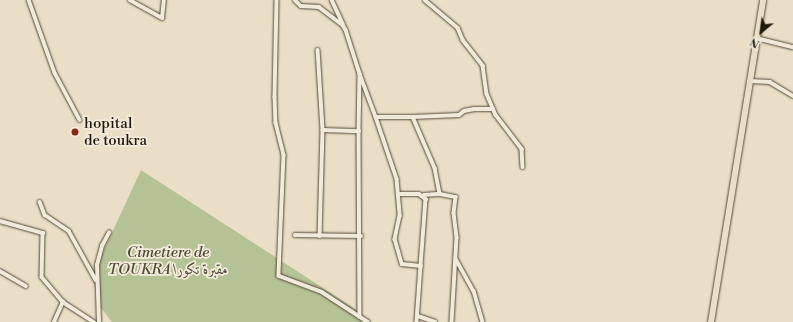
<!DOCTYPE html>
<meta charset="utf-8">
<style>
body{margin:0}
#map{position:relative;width:793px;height:322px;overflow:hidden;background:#eadfc6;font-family:"Libre Bodoni",Amiri,serif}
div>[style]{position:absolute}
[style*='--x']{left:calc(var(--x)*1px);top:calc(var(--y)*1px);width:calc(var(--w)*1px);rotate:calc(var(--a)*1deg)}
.green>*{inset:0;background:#b5c296}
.roads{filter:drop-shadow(0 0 1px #544a3a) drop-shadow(0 0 1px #544a3a)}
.street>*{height:3.5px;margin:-1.75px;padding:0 1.75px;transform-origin:1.75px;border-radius:1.75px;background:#f1eada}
.highway>*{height:6px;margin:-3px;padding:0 3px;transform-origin:3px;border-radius:3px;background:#eadfc6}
.dots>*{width:11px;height:11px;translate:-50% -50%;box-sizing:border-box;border:2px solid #f1eada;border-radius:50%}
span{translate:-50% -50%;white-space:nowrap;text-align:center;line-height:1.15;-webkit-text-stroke:3.5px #f1eada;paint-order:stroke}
.poi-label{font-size:15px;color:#22190c}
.left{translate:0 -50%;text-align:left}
.park-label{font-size:15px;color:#4e4c35;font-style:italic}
.north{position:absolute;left:741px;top:12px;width:40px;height:40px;-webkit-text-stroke:3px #f1eada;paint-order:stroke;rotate:209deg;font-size:11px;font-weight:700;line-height:16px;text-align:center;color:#22190c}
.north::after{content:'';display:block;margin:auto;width:14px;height:18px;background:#22190c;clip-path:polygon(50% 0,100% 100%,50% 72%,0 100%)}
</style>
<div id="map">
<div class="green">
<i style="clip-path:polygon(141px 170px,354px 308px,367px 322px,112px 322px,99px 305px,92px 276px)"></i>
</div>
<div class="roads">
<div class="street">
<i style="--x:29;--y:0;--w:77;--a:70.4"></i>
<i style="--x:55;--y:73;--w:53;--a:62"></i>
<i style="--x:130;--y:0;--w:37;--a:29"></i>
<i style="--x:162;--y:18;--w:18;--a:-84"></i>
<i style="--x:277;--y:0;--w:97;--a:91.2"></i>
<i style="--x:275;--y:97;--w:26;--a:88"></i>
<i style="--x:276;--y:123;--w:33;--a:76"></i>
<i style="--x:284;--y:155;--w:121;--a:92.4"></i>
<i style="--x:279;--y:276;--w:46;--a:20.4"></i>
<i style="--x:322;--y:292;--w:55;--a:33.1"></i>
<i style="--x:295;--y:0;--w:8;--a:45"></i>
<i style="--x:301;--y:6;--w:18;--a:3"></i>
<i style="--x:319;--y:7;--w:30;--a:37"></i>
<i style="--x:343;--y:25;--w:6;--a:59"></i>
<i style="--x:346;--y:30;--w:46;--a:72.3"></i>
<i style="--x:360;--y:74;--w:57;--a:91"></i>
<i style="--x:332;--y:0;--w:26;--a:65"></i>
<i style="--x:425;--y:0;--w:43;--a:40.3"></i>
<i style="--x:458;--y:28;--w:13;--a:67"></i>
<i style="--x:463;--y:40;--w:33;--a:52"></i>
<i style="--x:483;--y:66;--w:28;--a:82"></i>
<i style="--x:487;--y:94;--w:23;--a:67"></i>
<i style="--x:496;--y:115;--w:43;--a:52.6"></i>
<i style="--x:522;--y:149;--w:18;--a:87"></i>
<i style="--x:756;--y:38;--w:38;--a:14"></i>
<i style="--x:318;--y:50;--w:80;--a:86.4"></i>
<i style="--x:323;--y:130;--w:106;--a:91.6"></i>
<i style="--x:360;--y:74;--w:46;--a:69.6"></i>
<i style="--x:376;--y:117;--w:37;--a:0"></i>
<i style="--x:413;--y:117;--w:56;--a:66.7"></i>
<i style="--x:435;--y:168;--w:26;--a:79"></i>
<i style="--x:440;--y:194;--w:16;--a:11"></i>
<i style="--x:456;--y:197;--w:16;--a:97"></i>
<i style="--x:454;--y:213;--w:25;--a:83"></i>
<i style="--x:457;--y:238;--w:84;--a:93.4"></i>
<i style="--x:750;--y:81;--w:20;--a:3"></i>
<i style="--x:770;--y:82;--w:27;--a:31"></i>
<i style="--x:376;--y:117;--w:65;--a:71.3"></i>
<i style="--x:397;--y:179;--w:37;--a:85"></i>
<i style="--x:400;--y:216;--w:24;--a:102"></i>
<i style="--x:395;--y:239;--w:26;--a:74"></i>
<i style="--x:402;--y:264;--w:19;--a:6"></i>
<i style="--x:421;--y:266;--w:56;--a:94.1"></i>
<i style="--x:413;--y:117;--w:46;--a:-2.5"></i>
<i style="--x:459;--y:115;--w:6;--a:-39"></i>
<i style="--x:464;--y:111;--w:10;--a:-11"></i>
<i style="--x:474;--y:109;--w:19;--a:0"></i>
<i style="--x:323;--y:130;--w:36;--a:2"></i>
<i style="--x:359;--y:131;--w:186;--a:89.7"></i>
<i style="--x:398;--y:194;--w:21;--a:0"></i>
<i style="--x:419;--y:194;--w:9;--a:36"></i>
<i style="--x:426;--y:199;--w:67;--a:94.3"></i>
<i style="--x:424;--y:195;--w:16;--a:-4"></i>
<i style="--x:40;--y:202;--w:14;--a:69"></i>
<i style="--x:45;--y:215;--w:29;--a:34"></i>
<i style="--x:69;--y:231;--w:56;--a:61.1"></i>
<i style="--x:0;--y:221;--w:45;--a:15.6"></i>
<i style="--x:43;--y:233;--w:44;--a:91.3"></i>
<i style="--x:42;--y:277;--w:33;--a:50"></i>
<i style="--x:63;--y:302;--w:37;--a:33"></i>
<i style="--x:295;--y:235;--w:66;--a:0.9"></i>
<i style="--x:456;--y:259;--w:37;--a:61"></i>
<i style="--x:474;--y:291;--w:32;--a:74"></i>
<i style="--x:0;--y:271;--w:30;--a:30"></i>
<i style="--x:418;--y:316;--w:18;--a:19"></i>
<i style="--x:54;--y:322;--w:22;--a:-66"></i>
<i style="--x:99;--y:322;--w:57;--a:-92"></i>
<i style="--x:97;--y:265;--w:20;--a:-75"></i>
<i style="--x:102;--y:246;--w:15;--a:-62"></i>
</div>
<div class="highway">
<i style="--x:711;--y:322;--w:326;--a:-80.8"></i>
</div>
</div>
<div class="dots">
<i style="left:75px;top:132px;background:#8f2418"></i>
</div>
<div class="poi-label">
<span class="left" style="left:84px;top:132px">hopital<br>de toukra</span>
</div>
<div class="park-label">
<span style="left:168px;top:261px">Cimetiere de<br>TOUKRA مقبرة تكورا</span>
</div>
<div class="north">N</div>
</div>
